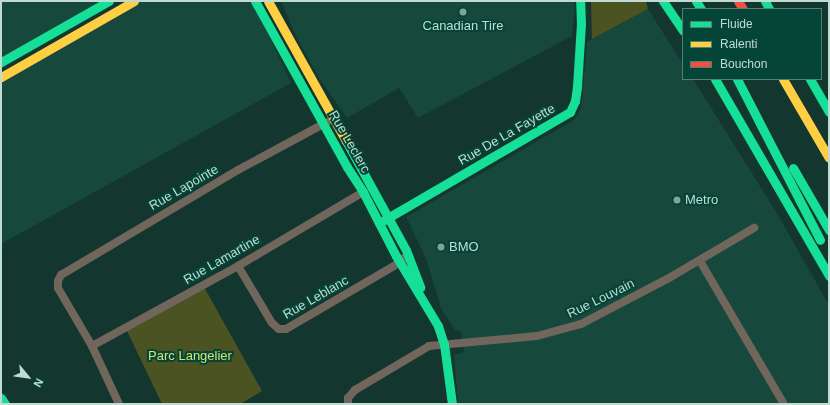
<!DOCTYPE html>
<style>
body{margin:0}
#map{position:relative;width:830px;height:405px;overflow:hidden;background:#13362f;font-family:Helvetica,sans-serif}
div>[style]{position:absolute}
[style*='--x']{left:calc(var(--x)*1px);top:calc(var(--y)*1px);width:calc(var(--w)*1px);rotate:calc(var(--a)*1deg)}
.built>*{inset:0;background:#16483c}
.green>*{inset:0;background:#4c5323}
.street>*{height:8px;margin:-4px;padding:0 4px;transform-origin:4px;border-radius:4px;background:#70665c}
.fast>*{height:9px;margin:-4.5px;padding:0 4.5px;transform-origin:4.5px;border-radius:4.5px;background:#16e098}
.slow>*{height:9px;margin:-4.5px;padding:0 4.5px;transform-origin:4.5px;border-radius:4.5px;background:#ffcf43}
.jam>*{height:9px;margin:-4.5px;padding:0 4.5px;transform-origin:4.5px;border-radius:4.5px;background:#f24e42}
.dots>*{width:11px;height:11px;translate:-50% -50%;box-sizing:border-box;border:2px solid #044537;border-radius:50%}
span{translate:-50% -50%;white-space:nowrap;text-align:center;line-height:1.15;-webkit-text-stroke:4px #044537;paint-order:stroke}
.poi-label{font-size:13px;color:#c0dcd2}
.left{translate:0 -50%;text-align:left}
.street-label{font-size:13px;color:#c0dcd2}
.park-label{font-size:13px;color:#d7e06e}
.frame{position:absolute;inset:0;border:2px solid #c0dcd2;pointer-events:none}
.legend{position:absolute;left:682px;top:8px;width:140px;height:72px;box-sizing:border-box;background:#044537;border:1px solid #4f8175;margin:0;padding:5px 7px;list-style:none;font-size:12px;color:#c0dcd2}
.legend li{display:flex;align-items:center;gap:8px;height:20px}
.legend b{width:20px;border:1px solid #4f8175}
.north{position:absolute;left:8px;top:357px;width:40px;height:40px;-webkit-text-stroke:3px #044537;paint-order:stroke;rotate:119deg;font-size:11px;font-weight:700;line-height:16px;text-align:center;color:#c0dcd2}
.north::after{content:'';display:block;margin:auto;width:14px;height:18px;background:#c0dcd2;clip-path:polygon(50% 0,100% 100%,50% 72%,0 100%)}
</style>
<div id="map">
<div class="built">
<i style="clip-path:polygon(1px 1px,109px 1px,1px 62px)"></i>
<i style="clip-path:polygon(136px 1px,253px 1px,291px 83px,1px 244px,1px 77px)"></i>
<i style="clip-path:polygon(281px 1px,574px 1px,575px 6px,572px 36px,418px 118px,399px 88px,347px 118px,320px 80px,296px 36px)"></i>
<i style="clip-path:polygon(648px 9px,683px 64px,683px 79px,693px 79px,778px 215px,829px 305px,829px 404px,458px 404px,454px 355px,464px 352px,461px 331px,455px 330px,441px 308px,426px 258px,406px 217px,574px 120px,581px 109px,587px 42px)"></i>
</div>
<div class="green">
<i style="clip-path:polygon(591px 1px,646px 1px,648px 9px,592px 39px)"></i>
<i style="clip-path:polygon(204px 287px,262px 391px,242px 403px,162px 404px,127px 331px)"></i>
</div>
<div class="street">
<i style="--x:700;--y:261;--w:166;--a:59.6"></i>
<i style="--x:238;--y:266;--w:66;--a:59.2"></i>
<i style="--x:272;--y:323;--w:9;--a:41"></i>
<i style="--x:279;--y:329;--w:7;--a:0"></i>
<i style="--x:286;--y:329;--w:125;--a:-30.3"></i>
<i style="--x:394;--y:266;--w:13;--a:-39"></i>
<i style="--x:92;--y:346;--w:166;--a:-28.7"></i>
<i style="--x:238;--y:266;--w:145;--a:-30.6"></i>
<i style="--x:119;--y:404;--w:64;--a:-115"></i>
<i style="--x:92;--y:346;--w:67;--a:-120.4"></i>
<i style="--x:58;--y:288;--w:7;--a:-90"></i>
<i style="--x:58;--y:281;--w:7;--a:-63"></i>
<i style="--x:61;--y:275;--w:206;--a:-30.7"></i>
<i style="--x:238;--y:170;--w:101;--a:-28.3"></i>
<i style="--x:348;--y:404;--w:6;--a:-90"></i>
<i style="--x:348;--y:398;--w:11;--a:-49"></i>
<i style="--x:355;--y:390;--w:86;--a:-30.7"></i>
<i style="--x:429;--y:346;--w:108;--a:-5.3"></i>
<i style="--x:537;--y:336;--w:46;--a:-15.3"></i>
<i style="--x:581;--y:324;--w:99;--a:-27.6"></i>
<i style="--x:669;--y:278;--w:99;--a:-30.5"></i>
</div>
<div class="fast">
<i style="--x:255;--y:1;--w:190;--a:61"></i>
<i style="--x:347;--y:167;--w:30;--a:57"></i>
<i style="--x:363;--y:192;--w:72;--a:62.7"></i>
<i style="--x:396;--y:256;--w:82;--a:59"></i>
<i style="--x:438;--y:326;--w:19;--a:72"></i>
<i style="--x:444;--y:344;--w:61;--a:82.4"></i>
<i style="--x:663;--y:1;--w:36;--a:56"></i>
<i style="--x:696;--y:1;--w:9;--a:58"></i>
<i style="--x:765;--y:1;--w:9;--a:63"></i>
<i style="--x:1;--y:62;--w:124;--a:-29.5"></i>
<i style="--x:715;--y:79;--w:228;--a:59.9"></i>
<i style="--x:737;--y:79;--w:181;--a:62.7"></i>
<i style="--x:810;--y:79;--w:38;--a:60"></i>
<i style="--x:346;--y:141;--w:124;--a:61.2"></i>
<i style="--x:406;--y:250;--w:40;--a:69"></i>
<i style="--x:793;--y:168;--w:72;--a:59.9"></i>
<i style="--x:379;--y:223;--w:221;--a:-30.2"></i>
<i style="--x:570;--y:112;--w:12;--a:-66"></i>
<i style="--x:575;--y:101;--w:14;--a:-82"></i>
<i style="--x:577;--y:87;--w:63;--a:-86.4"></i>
<i style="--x:581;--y:24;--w:23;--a:-92"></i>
<i style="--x:1;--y:398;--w:7;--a:56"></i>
</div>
<div class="slow">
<i style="--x:268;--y:1;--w:160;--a:60.9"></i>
<i style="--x:1;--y:77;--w:153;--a:-29.7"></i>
<i style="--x:783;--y:79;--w:91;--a:59.8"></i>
</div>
<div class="jam">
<i style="--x:738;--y:1;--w:9;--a:58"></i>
</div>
<div class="dots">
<i style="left:463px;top:12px;background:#83a299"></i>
<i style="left:677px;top:200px;background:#83a299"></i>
<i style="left:441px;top:247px;background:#83a299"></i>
</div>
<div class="poi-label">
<span style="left:463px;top:26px">Canadian Tire</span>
<span class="left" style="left:685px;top:200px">Metro</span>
<span class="left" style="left:449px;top:247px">BMO</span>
</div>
<div class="street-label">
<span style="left:507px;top:135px;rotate:-30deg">Rue De La Fayette</span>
<span style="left:349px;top:142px;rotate:60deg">Rue Leclerc</span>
<span style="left:184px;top:188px;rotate:-30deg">Rue Lapointe</span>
<span style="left:222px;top:260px;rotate:-30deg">Rue Lamartine</span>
<span style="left:316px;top:298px;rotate:-30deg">Rue Leblanc</span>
<span style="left:601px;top:299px;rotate:-26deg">Rue Louvain</span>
</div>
<div class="park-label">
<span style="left:190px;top:356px">Parc Langelier</span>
</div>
<div class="frame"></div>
<ul class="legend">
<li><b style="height:5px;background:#16e098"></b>Fluide</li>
<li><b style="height:5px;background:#ffcf43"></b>Ralenti</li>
<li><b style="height:5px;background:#f24e42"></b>Bouchon</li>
</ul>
<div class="north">N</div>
</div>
